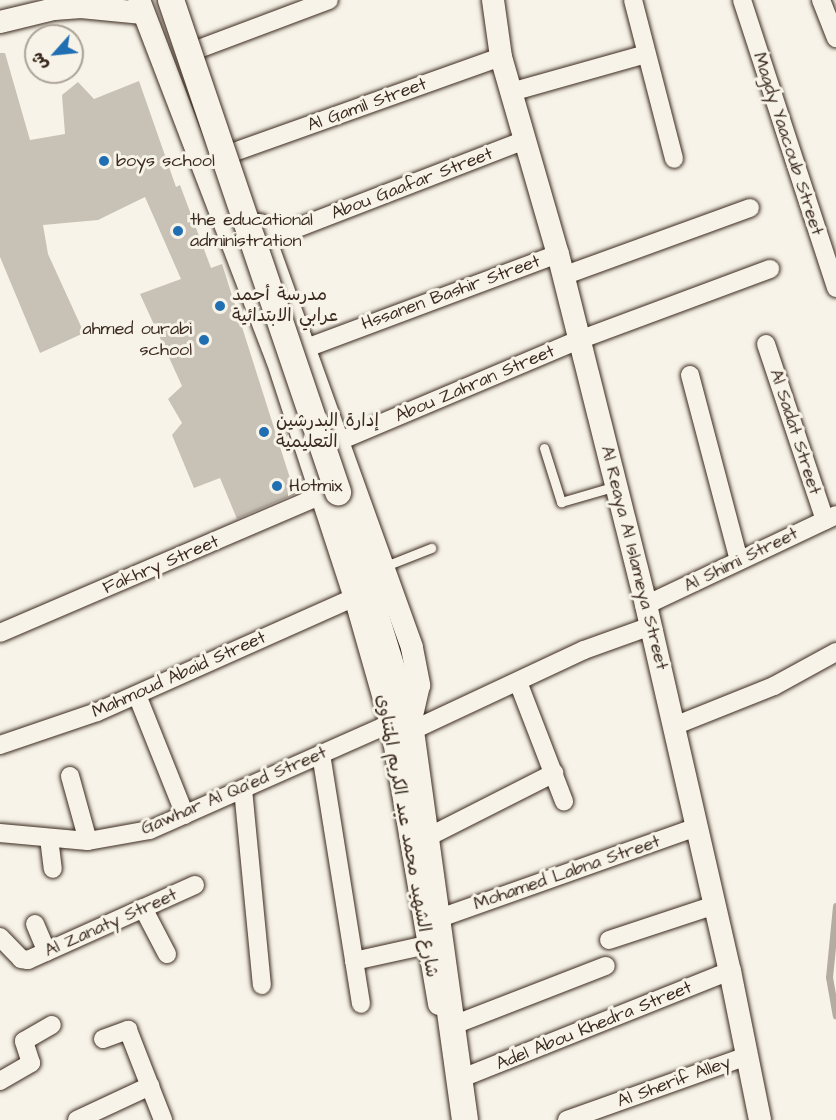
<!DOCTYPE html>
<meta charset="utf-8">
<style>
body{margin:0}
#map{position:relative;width:836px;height:1120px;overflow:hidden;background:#f7f3e8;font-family:"Architects Daughter","Playpen Sans Arabic",sans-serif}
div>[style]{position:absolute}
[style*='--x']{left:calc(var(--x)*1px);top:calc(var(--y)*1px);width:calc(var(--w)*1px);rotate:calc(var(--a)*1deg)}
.stream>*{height:7px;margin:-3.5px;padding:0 3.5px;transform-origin:3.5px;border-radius:3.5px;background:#b4aca0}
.building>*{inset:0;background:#c8c1b6}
.roads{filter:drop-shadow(0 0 2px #3b2a1e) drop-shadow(0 0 2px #3b2a1e)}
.service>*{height:9px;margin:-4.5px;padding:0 4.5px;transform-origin:4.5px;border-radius:4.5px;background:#f7f3e8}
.minor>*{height:18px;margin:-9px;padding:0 9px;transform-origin:9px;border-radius:9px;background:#f7f3e8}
.tertiary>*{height:22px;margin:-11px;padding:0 11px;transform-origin:11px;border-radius:11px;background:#f7f3e8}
.secondary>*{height:26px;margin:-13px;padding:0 13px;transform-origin:13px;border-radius:13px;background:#f7f3e8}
.bridges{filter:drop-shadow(0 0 2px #3b2a1e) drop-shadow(0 0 2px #3b2a1e)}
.secondary-bridge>*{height:26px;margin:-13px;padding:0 13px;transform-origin:13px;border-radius:13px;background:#f7f3e8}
.dots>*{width:16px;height:16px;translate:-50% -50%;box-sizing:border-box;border:3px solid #f7f3e8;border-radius:50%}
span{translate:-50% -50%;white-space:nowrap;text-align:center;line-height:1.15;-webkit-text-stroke:6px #f7f3e8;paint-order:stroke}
.street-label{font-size:18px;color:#3b2a1e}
.poi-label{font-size:18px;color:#3b2a1e}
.left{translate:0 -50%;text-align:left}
.right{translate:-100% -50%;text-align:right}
.north{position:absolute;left:24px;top:24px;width:60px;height:60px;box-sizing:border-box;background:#f7f3e8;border:2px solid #aca397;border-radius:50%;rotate:243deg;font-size:16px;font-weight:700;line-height:24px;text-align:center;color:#3b2a1e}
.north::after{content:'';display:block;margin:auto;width:21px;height:27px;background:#1f6fb2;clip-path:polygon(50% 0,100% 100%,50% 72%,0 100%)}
</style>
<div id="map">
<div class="stream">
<i style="--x:836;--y:906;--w:71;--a:95.6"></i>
<i style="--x:829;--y:977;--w:39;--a:80"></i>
</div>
<div class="building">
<i style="clip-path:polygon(0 53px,5px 53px,30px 140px,65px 134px,62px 95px,78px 82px,94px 99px,139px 81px,176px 187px,180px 185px,211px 268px,222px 264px,295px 494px,237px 519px,220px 478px,194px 488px,172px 435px,182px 423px,168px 399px,182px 386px,140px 294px,181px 279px,145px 197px,98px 220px,43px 225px,48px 254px,84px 333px,40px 353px,0 257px)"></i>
</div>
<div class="roads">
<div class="service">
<i style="--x:544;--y:448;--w:57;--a:72.5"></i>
<i style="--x:561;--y:502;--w:57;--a:-16.2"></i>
<i style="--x:383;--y:567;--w:52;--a:-21.6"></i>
</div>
<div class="minor">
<i style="--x:633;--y:0;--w:164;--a:75.5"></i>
<i style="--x:742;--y:0;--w:303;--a:71.9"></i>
<i style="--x:821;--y:0;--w:41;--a:68.5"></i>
<i style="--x:196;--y:50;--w:142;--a:-20.6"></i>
<i style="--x:511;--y:92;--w:140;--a:-15.7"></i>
<i style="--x:234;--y:152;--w:283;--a:-19.6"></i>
<i style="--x:266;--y:240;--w:278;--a:-21.1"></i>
<i style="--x:563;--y:276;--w:199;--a:-20"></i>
<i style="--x:766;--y:344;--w:186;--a:71.5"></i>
<i style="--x:293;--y:353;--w:283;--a:-20.5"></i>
<i style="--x:690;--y:375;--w:192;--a:75.2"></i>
<i style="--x:337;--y:442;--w:263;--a:-22.9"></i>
<i style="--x:579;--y:340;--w:204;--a:-20.4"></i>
<i style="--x:646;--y:605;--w:210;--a:-25.3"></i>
<i style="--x:0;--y:633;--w:350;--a:-23.2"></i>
<i style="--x:518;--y:682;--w:128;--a:68.9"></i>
<i style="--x:137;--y:695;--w:129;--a:68.2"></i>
<i style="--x:674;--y:726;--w:108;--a:-21.8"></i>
<i style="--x:774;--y:686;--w:71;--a:-28.7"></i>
<i style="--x:411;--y:731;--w:191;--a:-25.1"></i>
<i style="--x:584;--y:650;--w:71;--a:-19.7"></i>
<i style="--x:0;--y:745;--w:102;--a:-18.8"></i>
<i style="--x:97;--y:712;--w:282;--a:-24"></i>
<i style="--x:321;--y:754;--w:253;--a:80.9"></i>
<i style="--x:70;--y:776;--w:67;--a:74.5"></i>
<i style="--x:243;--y:789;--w:197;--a:84.5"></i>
<i style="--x:0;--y:833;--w:88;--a:5.2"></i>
<i style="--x:88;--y:841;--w:63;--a:-10.1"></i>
<i style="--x:150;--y:830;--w:264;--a:-23.9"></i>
<i style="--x:49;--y:838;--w:31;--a:83"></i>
<i style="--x:426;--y:838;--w:144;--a:-26.9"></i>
<i style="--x:143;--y:908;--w:52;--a:62.4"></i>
<i style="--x:437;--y:919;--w:276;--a:-19.5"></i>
<i style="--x:35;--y:924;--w:30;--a:67"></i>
<i style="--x:0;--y:937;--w:30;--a:46"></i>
<i style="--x:21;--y:959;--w:7;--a:8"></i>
<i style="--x:28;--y:960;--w:183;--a:-24.2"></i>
<i style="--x:609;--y:940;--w:112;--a:-18.3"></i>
<i style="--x:354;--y:961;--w:75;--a:-12.4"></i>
<i style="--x:451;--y:1026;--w:166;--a:-21.2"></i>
<i style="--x:103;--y:1039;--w:27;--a:-20"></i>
<i style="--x:128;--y:1030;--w:97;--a:68.7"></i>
<i style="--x:457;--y:1080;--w:294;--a:-21.8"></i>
<i style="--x:0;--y:1081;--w:36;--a:-30"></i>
<i style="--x:31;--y:1063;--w:23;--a:-108"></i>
<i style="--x:24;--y:1041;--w:32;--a:-30"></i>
<i style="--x:77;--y:1120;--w:81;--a:-25"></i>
<i style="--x:567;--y:1120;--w:191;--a:-19.6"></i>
</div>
<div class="tertiary">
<i style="--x:139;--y:0;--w:385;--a:69"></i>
<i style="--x:277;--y:359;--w:250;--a:71.9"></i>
<i style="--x:355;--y:597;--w:131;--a:74.1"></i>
<i style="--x:391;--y:723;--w:285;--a:80.3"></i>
<i style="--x:493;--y:0;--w:58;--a:82"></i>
<i style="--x:501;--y:57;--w:205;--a:73.9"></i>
<i style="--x:558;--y:254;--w:362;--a:75.9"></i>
<i style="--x:646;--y:605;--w:376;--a:77.1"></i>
<i style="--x:730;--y:971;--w:152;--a:78.6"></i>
<i style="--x:0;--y:22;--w:56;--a:-13.5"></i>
<i style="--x:54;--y:9;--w:27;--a:-4"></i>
<i style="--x:81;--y:7;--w:62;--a:5.5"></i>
<i style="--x:260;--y:225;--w:449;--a:70.2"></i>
<i style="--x:412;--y:648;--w:38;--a:79"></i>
<i style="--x:419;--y:685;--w:40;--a:103"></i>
</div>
<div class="secondary">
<i style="--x:338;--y:492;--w:250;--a:73"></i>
<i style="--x:411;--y:731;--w:393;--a:82.1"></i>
</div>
</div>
<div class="bridges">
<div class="secondary-bridge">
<i style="--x:171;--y:0;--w:520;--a:71.25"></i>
</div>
</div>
<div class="dots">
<i style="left:104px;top:161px;background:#1f6fb2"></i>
<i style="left:178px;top:231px;background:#1f6fb2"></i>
<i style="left:220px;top:306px;background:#1f6fb2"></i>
<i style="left:204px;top:340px;background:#1f6fb2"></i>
<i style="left:264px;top:432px;background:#1f6fb2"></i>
<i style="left:277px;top:486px;background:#1f6fb2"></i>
</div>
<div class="street-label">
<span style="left:367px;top:105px;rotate:-20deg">Al Gamil Street</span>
<span style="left:788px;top:144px;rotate:72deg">Magdy Yaacoub Street</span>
<span style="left:412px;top:184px;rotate:-21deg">Abou Gaafar Street</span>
<span style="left:451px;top:293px;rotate:-20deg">Hssanen Bashir Street</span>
<span style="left:475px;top:384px;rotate:-23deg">Abou Zahran Street</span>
<span style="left:795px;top:432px;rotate:72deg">Al Sadat Street</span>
<span style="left:634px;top:558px;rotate:76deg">Al Reaya Al Islameya Street</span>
<span style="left:741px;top:560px;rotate:-26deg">Al Shimi Street</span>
<span style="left:161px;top:565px;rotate:-23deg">Fakhry Street</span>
<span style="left:179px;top:675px;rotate:-24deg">Mahmoud Abaid Street</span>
<span style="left:234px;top:791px;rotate:-23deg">Gawhar Al Qa'ed Street</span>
<span style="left:407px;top:836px;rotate:80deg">شارع الشهيد محمد عبد الكريم المتناوى</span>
<span style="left:567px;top:873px;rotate:-19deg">Mohamed Labna Street</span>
<span style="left:111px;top:923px;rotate:-24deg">Al Zanaty Street</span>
<span style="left:594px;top:1026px;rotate:-22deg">Adel Abou Khedra Street</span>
<span style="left:674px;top:1082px;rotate:-20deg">Al Sherif Alley</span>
</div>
<div class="poi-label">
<span class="left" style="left:116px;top:161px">boys school</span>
<span class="left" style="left:190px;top:231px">the educational<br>administration</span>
<span class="left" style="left:232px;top:306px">مدرسة أحمد<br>عرابي الابتدائية</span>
<span class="right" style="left:192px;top:340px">ahmed ourabi<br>school</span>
<span class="left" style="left:276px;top:432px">إدارة البدرشين<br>التعليمية</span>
<span class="left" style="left:289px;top:486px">Hotmix</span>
</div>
<div class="north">ش</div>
</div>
